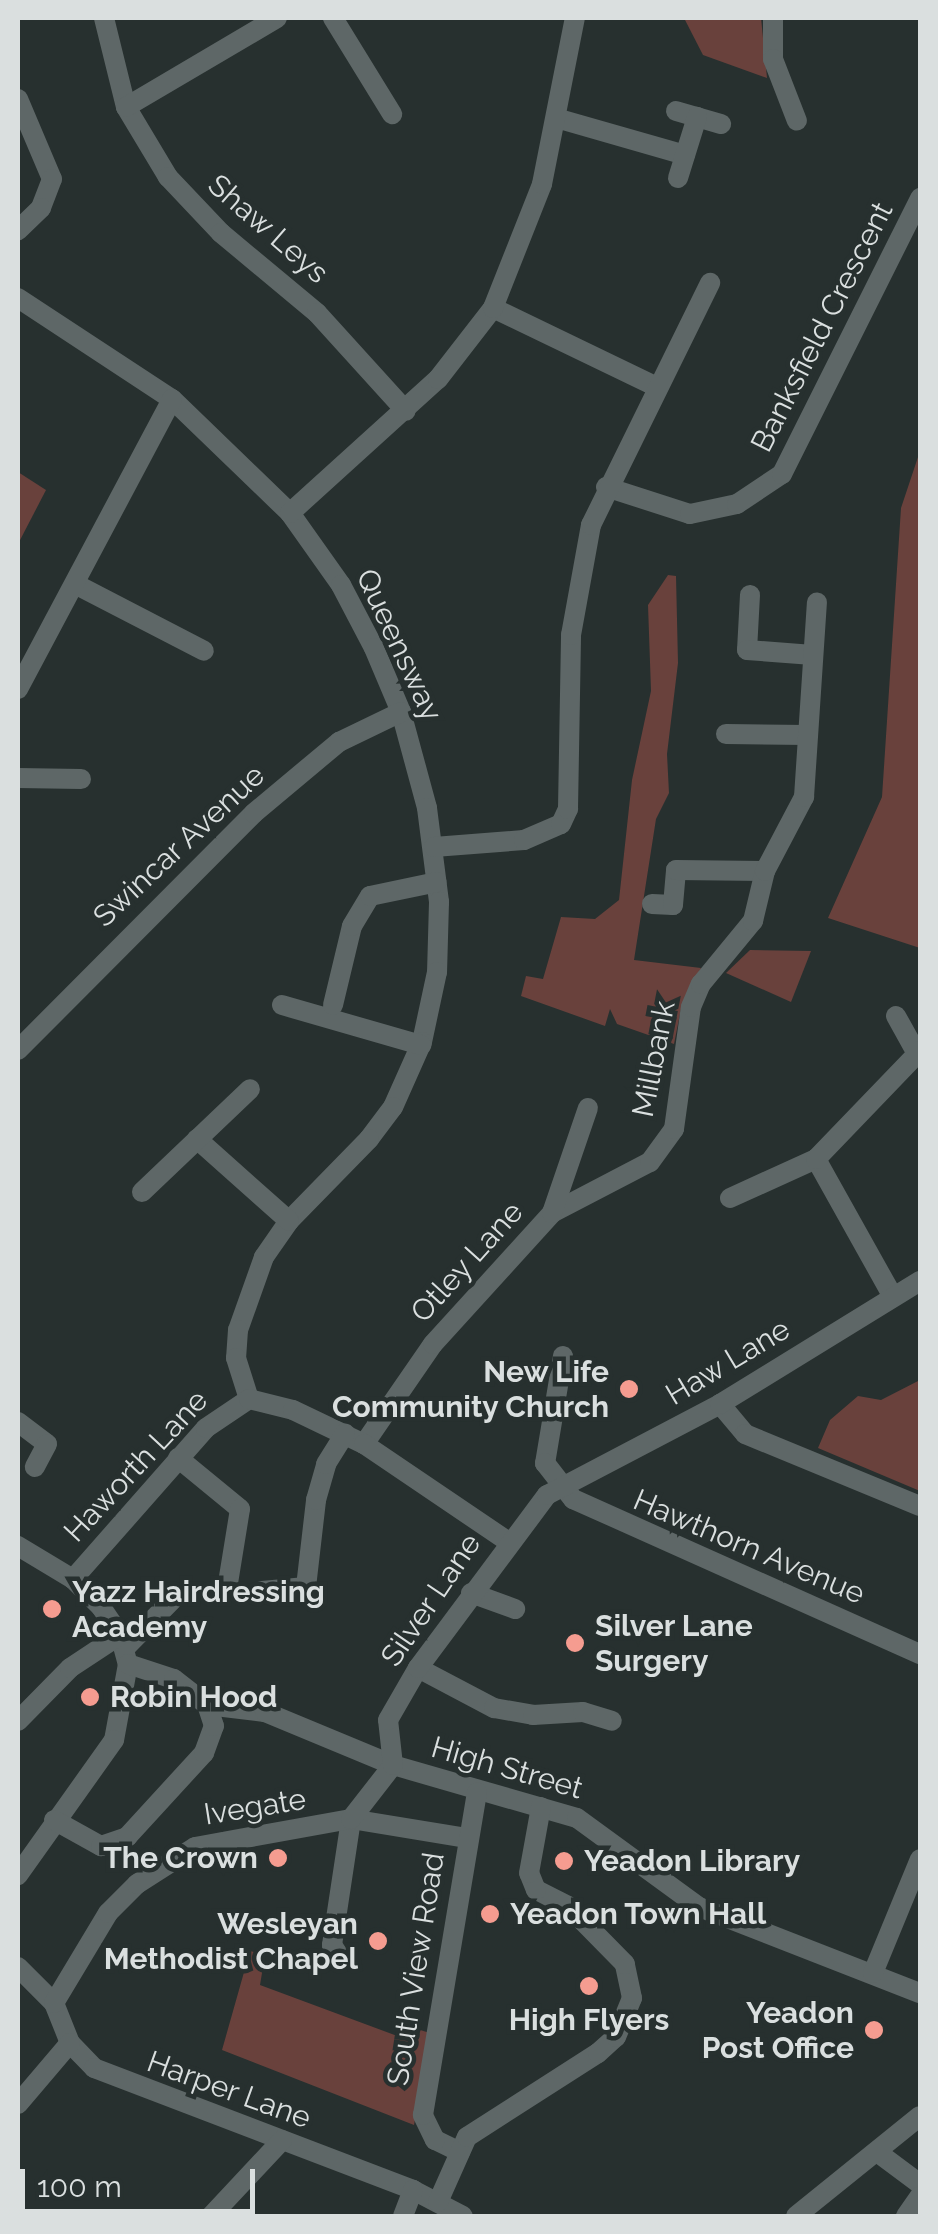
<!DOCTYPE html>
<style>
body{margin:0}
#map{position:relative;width:938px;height:2234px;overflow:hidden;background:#27302f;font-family:Raleway,sans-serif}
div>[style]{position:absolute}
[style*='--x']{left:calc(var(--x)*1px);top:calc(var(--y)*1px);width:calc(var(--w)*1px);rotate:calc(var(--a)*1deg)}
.green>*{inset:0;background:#69413c}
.minor>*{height:20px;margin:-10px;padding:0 10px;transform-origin:10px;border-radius:10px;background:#5e6767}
.dots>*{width:28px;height:28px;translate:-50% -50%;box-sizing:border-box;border:5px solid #27302f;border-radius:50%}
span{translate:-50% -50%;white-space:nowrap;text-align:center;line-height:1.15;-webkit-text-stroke:9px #27302f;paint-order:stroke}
.street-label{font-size:30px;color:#dadfdf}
.poi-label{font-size:30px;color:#dadfdf;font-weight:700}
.right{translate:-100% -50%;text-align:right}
.left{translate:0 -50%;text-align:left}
.frame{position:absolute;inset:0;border:20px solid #dadfdf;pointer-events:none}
.scale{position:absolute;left:20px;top:2169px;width:235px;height:45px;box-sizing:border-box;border:5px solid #dadfdf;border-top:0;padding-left:12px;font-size:30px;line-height:35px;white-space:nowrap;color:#dadfdf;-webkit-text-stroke:8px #27302f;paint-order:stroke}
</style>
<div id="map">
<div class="green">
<i style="clip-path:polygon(684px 18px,761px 18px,767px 78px,703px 55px)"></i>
<i style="clip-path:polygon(920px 451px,920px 948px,828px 918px,882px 797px,901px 508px)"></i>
<i style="clip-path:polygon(18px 472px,46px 490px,18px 544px)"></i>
<i style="clip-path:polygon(668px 575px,676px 576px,678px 663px,667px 754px,669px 793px,656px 819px,634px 960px,701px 968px,682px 1004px,674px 1044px,617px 1024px,610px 1009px,605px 1026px,521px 996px,526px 976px,543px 979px,561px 917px,595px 919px,619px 900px,632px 780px,651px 691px,648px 605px)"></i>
<i style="clip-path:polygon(750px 950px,811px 951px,791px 1002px,726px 973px)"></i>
<i style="clip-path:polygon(920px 1380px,920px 1491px,818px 1448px,830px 1420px,858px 1396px,881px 1400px)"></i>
<i style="clip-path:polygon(250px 1951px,265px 1955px,260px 1985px,400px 2037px,407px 2026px,430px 2033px,414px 2125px,222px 2050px)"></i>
</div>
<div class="minor">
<i style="--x:104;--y:18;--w:92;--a:76.1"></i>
<i style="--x:126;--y:107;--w:82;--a:59"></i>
<i style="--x:168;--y:177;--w:77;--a:46.6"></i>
<i style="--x:221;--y:233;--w:125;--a:39.8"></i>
<i style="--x:317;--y:313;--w:132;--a:47.8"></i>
<i style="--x:333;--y:18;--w:113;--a:58.4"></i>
<i style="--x:773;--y:18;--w:41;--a:90"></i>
<i style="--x:773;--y:59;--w:66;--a:68.8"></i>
<i style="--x:18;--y:99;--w:87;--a:67"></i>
<i style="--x:52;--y:179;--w:31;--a:111"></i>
<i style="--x:41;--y:208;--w:32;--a:136"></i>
<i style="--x:126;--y:107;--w:175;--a:-30.5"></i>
<i style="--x:676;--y:111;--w:47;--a:16.1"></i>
<i style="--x:556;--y:118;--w:134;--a:16"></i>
<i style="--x:678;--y:178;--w:64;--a:-72.7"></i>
<i style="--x:18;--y:298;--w:184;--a:33.3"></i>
<i style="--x:172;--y:399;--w:164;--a:44"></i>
<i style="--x:290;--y:513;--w:88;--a:54.7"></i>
<i style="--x:341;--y:585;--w:71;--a:62.4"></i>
<i style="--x:374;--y:648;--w:69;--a:67.1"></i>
<i style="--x:401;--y:712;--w:99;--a:74.8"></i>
<i style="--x:427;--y:808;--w:95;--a:82.7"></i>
<i style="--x:439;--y:902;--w:70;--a:91.6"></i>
<i style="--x:437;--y:972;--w:72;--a:102.1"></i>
<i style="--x:422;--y:1042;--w:71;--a:114"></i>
<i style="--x:393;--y:1107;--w:40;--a:127"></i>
<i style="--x:369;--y:1139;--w:115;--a:134.3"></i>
<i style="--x:289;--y:1221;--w:44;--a:124.8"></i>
<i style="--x:264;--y:1257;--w:77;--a:109.6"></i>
<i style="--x:238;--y:1330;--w:28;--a:94"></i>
<i style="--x:236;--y:1358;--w:43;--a:72.4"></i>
<i style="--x:493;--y:308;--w:182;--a:25.7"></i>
<i style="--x:606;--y:487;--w:88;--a:17.8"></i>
<i style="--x:690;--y:514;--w:48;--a:-12"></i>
<i style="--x:737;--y:504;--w:54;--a:-33.7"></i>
<i style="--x:782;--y:474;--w:309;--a:-63.4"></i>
<i style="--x:290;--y:513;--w:200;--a:-42.2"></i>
<i style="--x:438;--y:379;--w:90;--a:-52.2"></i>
<i style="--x:493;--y:308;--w:133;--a:-68.4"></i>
<i style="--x:542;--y:184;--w:169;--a:-78.8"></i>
<i style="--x:75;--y:584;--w:145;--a:27.4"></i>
<i style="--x:750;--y:595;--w:55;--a:93.1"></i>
<i style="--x:747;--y:650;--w:66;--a:4.3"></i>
<i style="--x:18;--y:689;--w:328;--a:-62"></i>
<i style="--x:726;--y:734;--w:81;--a:0.7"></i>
<i style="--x:18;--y:778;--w:63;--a:0.9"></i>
<i style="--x:434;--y:847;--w:90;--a:-4.4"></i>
<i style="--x:524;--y:840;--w:40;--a:-23.4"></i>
<i style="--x:561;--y:824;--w:17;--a:-65"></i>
<i style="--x:568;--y:809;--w:174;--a:-89"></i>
<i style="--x:571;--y:635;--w:112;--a:-79.7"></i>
<i style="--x:591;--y:525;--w:270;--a:-63.8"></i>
<i style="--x:652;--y:904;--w:21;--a:3"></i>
<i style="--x:673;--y:905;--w:35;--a:-85"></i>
<i style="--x:676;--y:870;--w:89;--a:0.6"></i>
<i style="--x:282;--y:1005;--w:145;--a:16.1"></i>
<i style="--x:333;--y:1005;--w:81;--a:-76.5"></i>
<i style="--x:352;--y:926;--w:35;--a:-59"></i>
<i style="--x:370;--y:896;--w:68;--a:-11.8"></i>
<i style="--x:896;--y:1016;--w:41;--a:60.9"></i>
<i style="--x:18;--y:1050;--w:334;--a:-45.1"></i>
<i style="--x:254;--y:813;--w:111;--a:-39.9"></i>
<i style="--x:339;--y:742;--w:69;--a:-25.8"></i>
<i style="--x:197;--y:1139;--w:123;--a:41.7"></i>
<i style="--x:142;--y:1192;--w:149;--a:-43.6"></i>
<i style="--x:730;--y:1198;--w:94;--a:-24.4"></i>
<i style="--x:552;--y:1213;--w:110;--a:-27.5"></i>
<i style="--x:650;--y:1162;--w:41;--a:-54"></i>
<i style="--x:674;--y:1129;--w:123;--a:-82.1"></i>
<i style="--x:691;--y:1007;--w:25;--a:-67"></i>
<i style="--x:701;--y:984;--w:82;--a:-50.5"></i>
<i style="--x:753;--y:921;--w:51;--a:-76.5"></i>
<i style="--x:765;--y:871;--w:84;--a:-62.2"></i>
<i style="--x:804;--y:797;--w:195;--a:-86.2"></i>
<i style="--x:892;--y:1295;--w:156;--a:-119.2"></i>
<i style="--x:816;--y:1159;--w:150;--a:-46.1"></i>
<i style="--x:563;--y:1356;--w:109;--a:99.5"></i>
<i style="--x:545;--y:1463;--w:46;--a:52.1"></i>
<i style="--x:573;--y:1499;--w:380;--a:24.1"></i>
<i style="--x:720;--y:1404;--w:39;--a:50"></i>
<i style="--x:745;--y:1434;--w:189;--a:22.4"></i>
<i style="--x:18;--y:1422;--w:36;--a:37"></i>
<i style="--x:47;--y:1444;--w:26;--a:118"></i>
<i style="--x:364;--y:1444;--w:121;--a:-55.4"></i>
<i style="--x:433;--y:1344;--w:177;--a:-47.7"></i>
<i style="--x:552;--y:1213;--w:111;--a:-71.1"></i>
<i style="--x:178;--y:1458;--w:80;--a:39.4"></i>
<i style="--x:240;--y:1509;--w:81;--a:99.2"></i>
<i style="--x:18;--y:1546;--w:64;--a:31"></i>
<i style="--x:73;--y:1579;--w:40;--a:45"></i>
<i style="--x:101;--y:1607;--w:34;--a:56"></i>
<i style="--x:120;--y:1635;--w:30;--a:75"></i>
<i style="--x:128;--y:1664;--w:77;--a:100.4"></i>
<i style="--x:114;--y:1740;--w:166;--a:125.4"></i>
<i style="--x:73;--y:1579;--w:201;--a:-48.6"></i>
<i style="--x:206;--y:1428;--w:52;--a:-34"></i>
<i style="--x:249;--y:1399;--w:45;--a:14"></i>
<i style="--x:293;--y:1410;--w:79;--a:25.6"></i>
<i style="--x:364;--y:1444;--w:173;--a:34.1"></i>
<i style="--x:262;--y:1591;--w:44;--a:-5.2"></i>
<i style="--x:306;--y:1587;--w:88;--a:-83.4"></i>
<i style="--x:316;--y:1500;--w:37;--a:-74"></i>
<i style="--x:326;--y:1464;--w:36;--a:-58"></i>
<i style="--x:471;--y:1593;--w:47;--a:20"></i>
<i style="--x:125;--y:1648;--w:76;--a:-45.5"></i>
<i style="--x:128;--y:1664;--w:48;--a:18.1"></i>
<i style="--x:174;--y:1679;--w:42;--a:38.2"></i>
<i style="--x:207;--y:1705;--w:58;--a:6.9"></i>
<i style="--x:265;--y:1712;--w:139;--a:22.5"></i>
<i style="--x:393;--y:1765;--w:191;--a:16.1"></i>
<i style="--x:577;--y:1818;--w:151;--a:36.1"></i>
<i style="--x:699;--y:1907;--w:237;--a:21.3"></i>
<i style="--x:418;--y:1668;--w:86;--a:27.8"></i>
<i style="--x:494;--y:1708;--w:40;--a:10"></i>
<i style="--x:533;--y:1715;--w:50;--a:-3.4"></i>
<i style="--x:583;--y:1712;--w:30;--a:17"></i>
<i style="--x:18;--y:1721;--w:74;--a:-45.5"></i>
<i style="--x:70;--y:1668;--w:60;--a:-33.4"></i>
<i style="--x:54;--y:1820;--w:54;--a:29"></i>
<i style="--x:101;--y:1846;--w:28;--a:-19"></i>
<i style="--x:127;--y:1837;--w:114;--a:-47.5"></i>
<i style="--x:204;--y:1753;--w:29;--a:-70"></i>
<i style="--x:214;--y:1726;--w:22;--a:-108"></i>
<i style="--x:338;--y:1954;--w:11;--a:-124"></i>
<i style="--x:332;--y:1945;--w:127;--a:-81.4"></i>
<i style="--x:351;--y:1819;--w:118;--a:9.3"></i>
<i style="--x:18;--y:1967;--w:51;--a:45"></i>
<i style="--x:54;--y:2003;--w:43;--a:68.2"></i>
<i style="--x:70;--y:2043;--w:35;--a:46"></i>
<i style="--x:94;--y:2068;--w:342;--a:20.9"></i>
<i style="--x:413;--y:2190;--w:56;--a:27.5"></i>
<i style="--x:873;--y:1973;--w:123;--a:-67.6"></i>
<i style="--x:54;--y:2003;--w:105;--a:-59"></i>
<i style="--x:108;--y:1913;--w:41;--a:-45"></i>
<i style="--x:137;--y:1884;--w:69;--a:-32.5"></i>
<i style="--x:195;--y:1847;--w:158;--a:-10.2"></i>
<i style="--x:351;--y:1819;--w:68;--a:-52.1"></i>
<i style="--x:393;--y:1765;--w:45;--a:-96.3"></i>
<i style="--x:388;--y:1720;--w:60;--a:-60"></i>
<i style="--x:418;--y:1668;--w:216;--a:-53.3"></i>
<i style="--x:547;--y:1495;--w:195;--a:-27.7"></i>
<i style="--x:720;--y:1404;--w:235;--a:-31.6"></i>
<i style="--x:18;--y:2104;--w:80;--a:-49.6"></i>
<i style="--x:460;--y:2152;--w:28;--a:-154"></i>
<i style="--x:435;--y:2140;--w:28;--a:-116"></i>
<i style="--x:423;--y:2115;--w:327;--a:-80.5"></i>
<i style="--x:877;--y:2152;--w:54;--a:36.7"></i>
<i style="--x:438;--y:2202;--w:71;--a:-66"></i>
<i style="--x:467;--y:2137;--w:156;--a:-32.7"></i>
<i style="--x:598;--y:2053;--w:24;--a:-42"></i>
<i style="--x:616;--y:2037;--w:42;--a:-67.7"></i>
<i style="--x:632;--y:1998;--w:35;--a:-102"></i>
<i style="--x:625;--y:1964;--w:81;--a:-134.5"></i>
<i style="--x:568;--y:1906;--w:36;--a:-153"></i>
<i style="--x:536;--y:1890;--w:18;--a:-112"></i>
<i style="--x:529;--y:1873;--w:67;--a:-79.7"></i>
<i style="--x:211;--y:2216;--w:104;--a:-46.9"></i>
<i style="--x:403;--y:2216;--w:28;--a:-69"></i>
<i style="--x:796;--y:2216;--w:159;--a:-38.9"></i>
<i style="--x:906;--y:2216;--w:24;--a:-55"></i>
</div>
<div class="dots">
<i style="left:629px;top:1389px;background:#f59c90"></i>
<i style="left:52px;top:1609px;background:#f59c90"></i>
<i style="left:575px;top:1643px;background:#f59c90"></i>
<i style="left:90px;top:1697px;background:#f59c90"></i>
<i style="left:278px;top:1858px;background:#f59c90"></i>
<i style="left:564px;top:1861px;background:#f59c90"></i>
<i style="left:490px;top:1914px;background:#f59c90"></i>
<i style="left:378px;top:1941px;background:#f59c90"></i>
<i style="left:589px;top:1986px;background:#f59c90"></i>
<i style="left:874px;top:2030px;background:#f59c90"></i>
</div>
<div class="street-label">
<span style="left:268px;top:229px;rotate:41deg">Shaw Leys</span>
<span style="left:822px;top:327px;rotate:-63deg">Banksfield Crescent</span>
<span style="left:399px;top:645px;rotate:65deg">Queensway</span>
<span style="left:179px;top:846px;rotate:-43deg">Swincar Avenue</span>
<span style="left:654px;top:1059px;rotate:-79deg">Millbank</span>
<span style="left:467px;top:1262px;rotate:-48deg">Otley Lane</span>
<span style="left:728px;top:1362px;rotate:-31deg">Haw Lane</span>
<span style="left:136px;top:1466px;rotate:-47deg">Haworth Lane</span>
<span style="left:749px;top:1547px;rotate:23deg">Hawthorn Avenue</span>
<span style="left:431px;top:1600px;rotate:-56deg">Silver Lane</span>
<span style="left:507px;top:1768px;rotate:16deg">High Street</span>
<span style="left:255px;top:1807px;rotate:-9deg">Ivegate</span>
<span style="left:416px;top:1969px;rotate:-81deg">South View Road</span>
<span style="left:229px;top:2090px;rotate:20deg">Harper Lane</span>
</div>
<div class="poi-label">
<span class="right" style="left:609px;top:1389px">New Life<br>Community Church</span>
<span class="left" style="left:72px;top:1609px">Yazz Hairdressing<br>Academy</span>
<span class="left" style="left:595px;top:1643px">Silver Lane<br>Surgery</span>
<span class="left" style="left:110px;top:1697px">Robin Hood</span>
<span class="right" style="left:258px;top:1858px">The Crown</span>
<span class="left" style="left:584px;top:1861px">Yeadon Library</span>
<span class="left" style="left:510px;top:1914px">Yeadon Town Hall</span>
<span class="right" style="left:358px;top:1941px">Wesleyan<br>Methodist Chapel</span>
<span class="right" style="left:854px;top:2030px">Yeadon<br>Post Office</span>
<span style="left:589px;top:2020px">High Flyers</span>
</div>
<div class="frame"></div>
<div class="scale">100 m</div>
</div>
